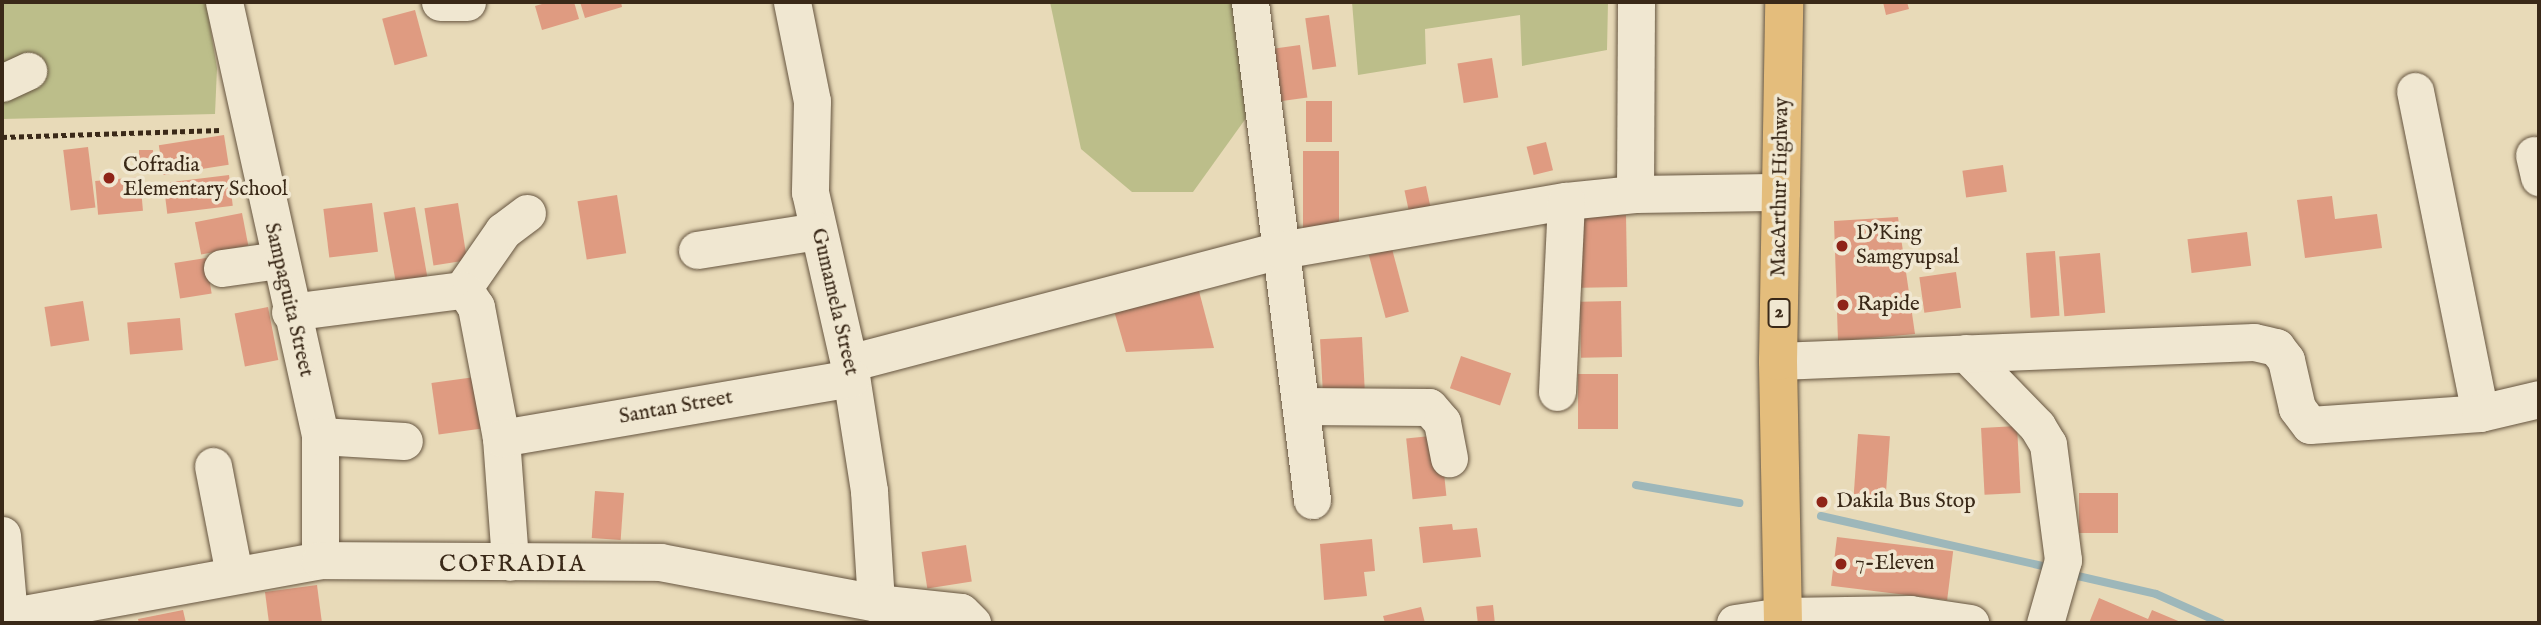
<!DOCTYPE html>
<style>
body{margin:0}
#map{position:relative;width:2541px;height:625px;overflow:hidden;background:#e8dab8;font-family:"IM FELL English",serif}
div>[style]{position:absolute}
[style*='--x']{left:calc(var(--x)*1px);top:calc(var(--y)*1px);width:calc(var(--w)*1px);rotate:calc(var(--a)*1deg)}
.green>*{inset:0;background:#bcbe8a}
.stream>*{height:8px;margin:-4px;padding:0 4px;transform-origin:4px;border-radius:4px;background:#9db7ba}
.building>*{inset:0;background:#df9b81;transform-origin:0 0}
.path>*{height:4.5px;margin-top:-2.25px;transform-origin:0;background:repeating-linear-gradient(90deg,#3a2918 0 5px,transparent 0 8.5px)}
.roads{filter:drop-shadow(0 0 2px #665540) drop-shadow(0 0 2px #665540)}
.minor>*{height:37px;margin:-18.5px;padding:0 18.5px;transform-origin:18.5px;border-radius:18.5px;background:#f0e7d1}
.highway>*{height:38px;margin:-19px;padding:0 19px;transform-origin:19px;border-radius:19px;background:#e4bd7c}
.dots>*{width:19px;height:19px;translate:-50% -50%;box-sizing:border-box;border:4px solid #f0e7d1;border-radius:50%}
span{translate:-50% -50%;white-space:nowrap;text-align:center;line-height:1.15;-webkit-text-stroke:7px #f0e7d1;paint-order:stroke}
.shield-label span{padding:2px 5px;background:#f0e7d1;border:2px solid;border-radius:5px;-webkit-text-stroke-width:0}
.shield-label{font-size:19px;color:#3a2918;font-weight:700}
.poi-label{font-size:21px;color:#3a2918}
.left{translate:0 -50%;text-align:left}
.street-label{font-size:21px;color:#3a2918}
.quarter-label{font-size:24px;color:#3a2918;letter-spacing:2px}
.frame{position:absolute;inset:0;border:4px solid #3a2918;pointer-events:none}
</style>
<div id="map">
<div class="green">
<i style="clip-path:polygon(2px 2px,206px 2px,217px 68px,215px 114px,2px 119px)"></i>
<i style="clip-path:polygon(1050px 2px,1245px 2px,1254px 107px,1193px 192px,1132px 192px,1081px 149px)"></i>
<i style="clip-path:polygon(1352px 2px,1608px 2px,1607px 50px,1522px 66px,1520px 15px,1425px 29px,1426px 64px,1358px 75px)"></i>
</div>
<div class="stream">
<i style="--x:1636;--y:485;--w:105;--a:9.9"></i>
<i style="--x:1821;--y:516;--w:236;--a:12.7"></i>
<i style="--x:2069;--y:574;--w:89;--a:12.9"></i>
<i style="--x:2156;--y:594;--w:71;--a:24"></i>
</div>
<div class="building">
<i style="clip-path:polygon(549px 2px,574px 2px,579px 19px,542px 30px,535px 6px)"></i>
<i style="clip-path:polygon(580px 2px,621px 2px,622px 7px,585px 18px)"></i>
<i style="clip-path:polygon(1883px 2px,1907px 2px,1909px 9px,1886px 15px)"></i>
<i style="left:415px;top:10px;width:48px;height:34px;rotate:75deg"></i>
<i style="left:1329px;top:15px;width:52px;height:24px;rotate:82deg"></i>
<i style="left:1300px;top:45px;width:53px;height:29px;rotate:82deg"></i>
<i style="left:1492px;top:58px;width:40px;height:35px;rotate:81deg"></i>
<i style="left:1306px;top:101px;width:26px;height:41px"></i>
<i style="left:224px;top:135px;width:30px;height:66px;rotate:81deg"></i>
<i style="left:1546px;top:142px;width:29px;height:20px;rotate:76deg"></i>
<i style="left:88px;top:147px;width:61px;height:25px;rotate:83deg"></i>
<i style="left:139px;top:150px;width:14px;height:22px"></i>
<i style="left:1303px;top:151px;width:36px;height:84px"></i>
<i style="left:2003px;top:165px;width:27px;height:41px;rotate:82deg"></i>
<i style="left:229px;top:175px;width:31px;height:66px;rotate:83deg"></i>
<i style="left:140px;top:177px;width:34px;height:45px;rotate:85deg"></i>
<i style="left:1426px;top:186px;width:35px;height:22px;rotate:78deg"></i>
<i style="left:617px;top:195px;width:59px;height:40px;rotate:81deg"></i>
<i style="clip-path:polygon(2332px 196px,2335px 219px,2377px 214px,2382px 248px,2305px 258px,2297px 200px)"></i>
<i style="left:372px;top:203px;width:49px;height:49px;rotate:83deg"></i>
<i style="left:458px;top:203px;width:58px;height:34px;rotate:81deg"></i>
<i style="left:415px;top:207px;width:71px;height:32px;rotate:80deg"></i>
<i style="left:242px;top:213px;width:33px;height:48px;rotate:79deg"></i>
<i style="left:1626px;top:215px;width:72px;height:46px;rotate:89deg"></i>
<i style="clip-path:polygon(1898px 217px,1915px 334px,1838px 341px,1834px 221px)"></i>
<i style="left:2247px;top:232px;width:34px;height:60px;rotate:83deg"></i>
<i style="left:1392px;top:249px;width:65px;height:24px;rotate:75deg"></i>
<i style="left:2055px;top:251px;width:65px;height:29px;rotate:86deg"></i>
<i style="left:2100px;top:253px;width:60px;height:41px;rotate:85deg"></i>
<i style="left:206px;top:258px;width:36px;height:32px;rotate:81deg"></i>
<i style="left:1956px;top:272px;width:36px;height:37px;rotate:82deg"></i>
<i style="clip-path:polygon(1195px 276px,1214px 348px,1126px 352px,1110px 297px)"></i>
<i style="left:83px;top:301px;width:40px;height:39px;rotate:81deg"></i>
<i style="left:1621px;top:301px;width:56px;height:41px;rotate:89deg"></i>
<i style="left:268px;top:307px;width:54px;height:34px;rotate:79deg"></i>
<i style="left:180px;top:318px;width:32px;height:53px;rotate:85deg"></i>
<i style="left:1362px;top:337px;width:54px;height:42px;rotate:87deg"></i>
<i style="left:1461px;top:356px;width:53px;height:34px;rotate:19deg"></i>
<i style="left:1578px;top:374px;width:40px;height:55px"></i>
<i style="left:475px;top:377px;width:52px;height:44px;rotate:82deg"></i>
<i style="left:2017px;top:426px;width:67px;height:36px;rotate:87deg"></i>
<i style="left:1858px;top:434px;width:32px;height:61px;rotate:4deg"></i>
<i style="left:1440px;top:435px;width:61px;height:34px;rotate:84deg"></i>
<i style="left:595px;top:491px;width:29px;height:47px;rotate:4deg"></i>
<i style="left:2079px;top:493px;width:39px;height:40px"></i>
<i style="clip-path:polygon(1452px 524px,1453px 530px,1477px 528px,1481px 557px,1423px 563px,1419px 527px)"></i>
<i style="left:1837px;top:537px;width:117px;height:49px;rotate:7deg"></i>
<i style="clip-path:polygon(1372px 539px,1375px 571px,1364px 572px,1367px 596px,1324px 600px,1320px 544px)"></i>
<i style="left:966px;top:545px;width:37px;height:45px;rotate:81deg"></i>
<i style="clip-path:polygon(317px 585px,322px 623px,269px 623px,265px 592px)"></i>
<i style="clip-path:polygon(2099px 598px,2148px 619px,2152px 610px,2183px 623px,2089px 623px)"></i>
<i style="left:1493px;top:605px;width:18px;height:17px;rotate:84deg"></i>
<i style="clip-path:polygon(1421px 607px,1425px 623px,1385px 623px,1383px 616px)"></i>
<i style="clip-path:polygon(183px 610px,186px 623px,139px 623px,138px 619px)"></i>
</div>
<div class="path">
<i style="--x:2;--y:137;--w:219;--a:-1.8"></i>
</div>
<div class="roads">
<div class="minor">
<i style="--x:224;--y:2;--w:444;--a:77.5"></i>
<i style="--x:320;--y:436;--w:124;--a:90"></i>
<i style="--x:440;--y:2;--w:27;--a:0"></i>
<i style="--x:792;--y:2;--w:101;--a:78.6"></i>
<i style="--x:812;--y:101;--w:91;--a:91.3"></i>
<i style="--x:810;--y:192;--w:175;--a:77.2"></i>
<i style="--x:849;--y:363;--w:130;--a:81.1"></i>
<i style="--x:869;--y:491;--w:112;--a:86.4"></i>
<i style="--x:1250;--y:2;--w:502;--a:82.9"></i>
<i style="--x:2;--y:83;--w:29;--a:-25"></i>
<i style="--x:2415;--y:91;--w:328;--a:78.6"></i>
<i style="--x:2534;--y:155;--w:23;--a:77"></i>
<i style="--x:1635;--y:194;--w:192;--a:-89.7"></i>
<i style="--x:697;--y:250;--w:121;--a:-9"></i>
<i style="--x:222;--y:268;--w:57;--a:-8.1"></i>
<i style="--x:462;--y:290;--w:72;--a:-55.2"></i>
<i style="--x:503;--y:231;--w:30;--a:-37"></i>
<i style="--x:290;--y:312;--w:173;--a:-7.3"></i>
<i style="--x:462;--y:290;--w:8;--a:40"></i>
<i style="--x:468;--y:295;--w:14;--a:56"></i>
<i style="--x:476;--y:307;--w:133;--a:79.2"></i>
<i style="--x:501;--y:438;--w:124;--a:85.8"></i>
<i style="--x:1966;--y:353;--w:102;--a:45.8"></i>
<i style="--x:2037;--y:426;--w:21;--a:59"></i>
<i style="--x:2048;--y:444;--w:117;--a:82.6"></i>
<i style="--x:2063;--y:560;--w:66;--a:105.9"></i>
<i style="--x:1778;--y:361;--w:476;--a:-2.3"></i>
<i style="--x:2254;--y:342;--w:23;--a:13"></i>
<i style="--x:2276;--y:347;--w:16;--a:52"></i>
<i style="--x:2286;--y:360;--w:49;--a:77.1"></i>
<i style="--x:2297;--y:408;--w:21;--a:53"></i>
<i style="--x:2310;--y:425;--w:170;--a:-4"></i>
<i style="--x:2480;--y:413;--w:61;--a:-13.3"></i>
<i style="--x:849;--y:363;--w:447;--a:-14.7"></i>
<i style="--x:1281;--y:250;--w:289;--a:-9.8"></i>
<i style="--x:1566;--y:201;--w:69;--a:-5.8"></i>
<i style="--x:1635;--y:194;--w:146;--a:-0.8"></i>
<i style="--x:1557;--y:392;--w:191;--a:-87.3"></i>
<i style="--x:1302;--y:406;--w:127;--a:0.5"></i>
<i style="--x:1429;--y:407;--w:20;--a:49"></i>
<i style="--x:1442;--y:422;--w:37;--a:79"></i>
<i style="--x:320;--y:436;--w:84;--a:3.4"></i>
<i style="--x:501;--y:438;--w:355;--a:-9.7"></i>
<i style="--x:213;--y:466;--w:110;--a:79"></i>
<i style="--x:2;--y:535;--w:82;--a:85.1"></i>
<i style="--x:2;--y:618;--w:323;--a:-10.3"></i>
<i style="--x:320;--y:560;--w:340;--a:0.3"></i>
<i style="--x:660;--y:562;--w:220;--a:10.7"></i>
<i style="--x:876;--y:603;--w:85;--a:6"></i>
<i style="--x:961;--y:612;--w:16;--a:45"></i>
<i style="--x:1735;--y:623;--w:49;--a:-8.3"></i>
<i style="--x:1783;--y:616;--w:127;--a:-0.9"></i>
<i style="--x:1910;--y:614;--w:61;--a:8.5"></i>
</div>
<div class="highway">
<i style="--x:1783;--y:623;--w:262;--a:-91.1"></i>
<i style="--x:1778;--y:361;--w:359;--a:-89"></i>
</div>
</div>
<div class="dots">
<i style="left:109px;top:178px;background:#8f2418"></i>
<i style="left:1842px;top:246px;background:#8f2418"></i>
<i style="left:1843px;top:305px;background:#8f2418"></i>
<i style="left:1822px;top:502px;background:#8f2418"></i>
<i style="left:1841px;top:564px;background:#8f2418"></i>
</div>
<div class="shield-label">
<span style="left:1779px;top:313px">2</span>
</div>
<div class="poi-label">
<span class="left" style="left:123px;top:178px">Cofradia<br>Elementary School</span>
<span class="left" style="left:1856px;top:246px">D'King<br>Samgyupsal</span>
<span class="left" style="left:1857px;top:305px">Rapide</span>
<span class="left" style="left:1836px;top:502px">Dakila Bus Stop</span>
<span class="left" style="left:1855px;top:564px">7-Eleven</span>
</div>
<div class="street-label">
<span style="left:1781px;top:187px;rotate:-89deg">MacArthur Highway</span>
<span style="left:288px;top:300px;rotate:77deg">Sampaguita Street</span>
<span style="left:834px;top:302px;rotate:77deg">Gumamela Street</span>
<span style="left:676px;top:408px;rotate:-10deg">Santan Street</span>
</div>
<div class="quarter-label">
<span style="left:513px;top:565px">COFRADIA</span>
</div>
<div class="frame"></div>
</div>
